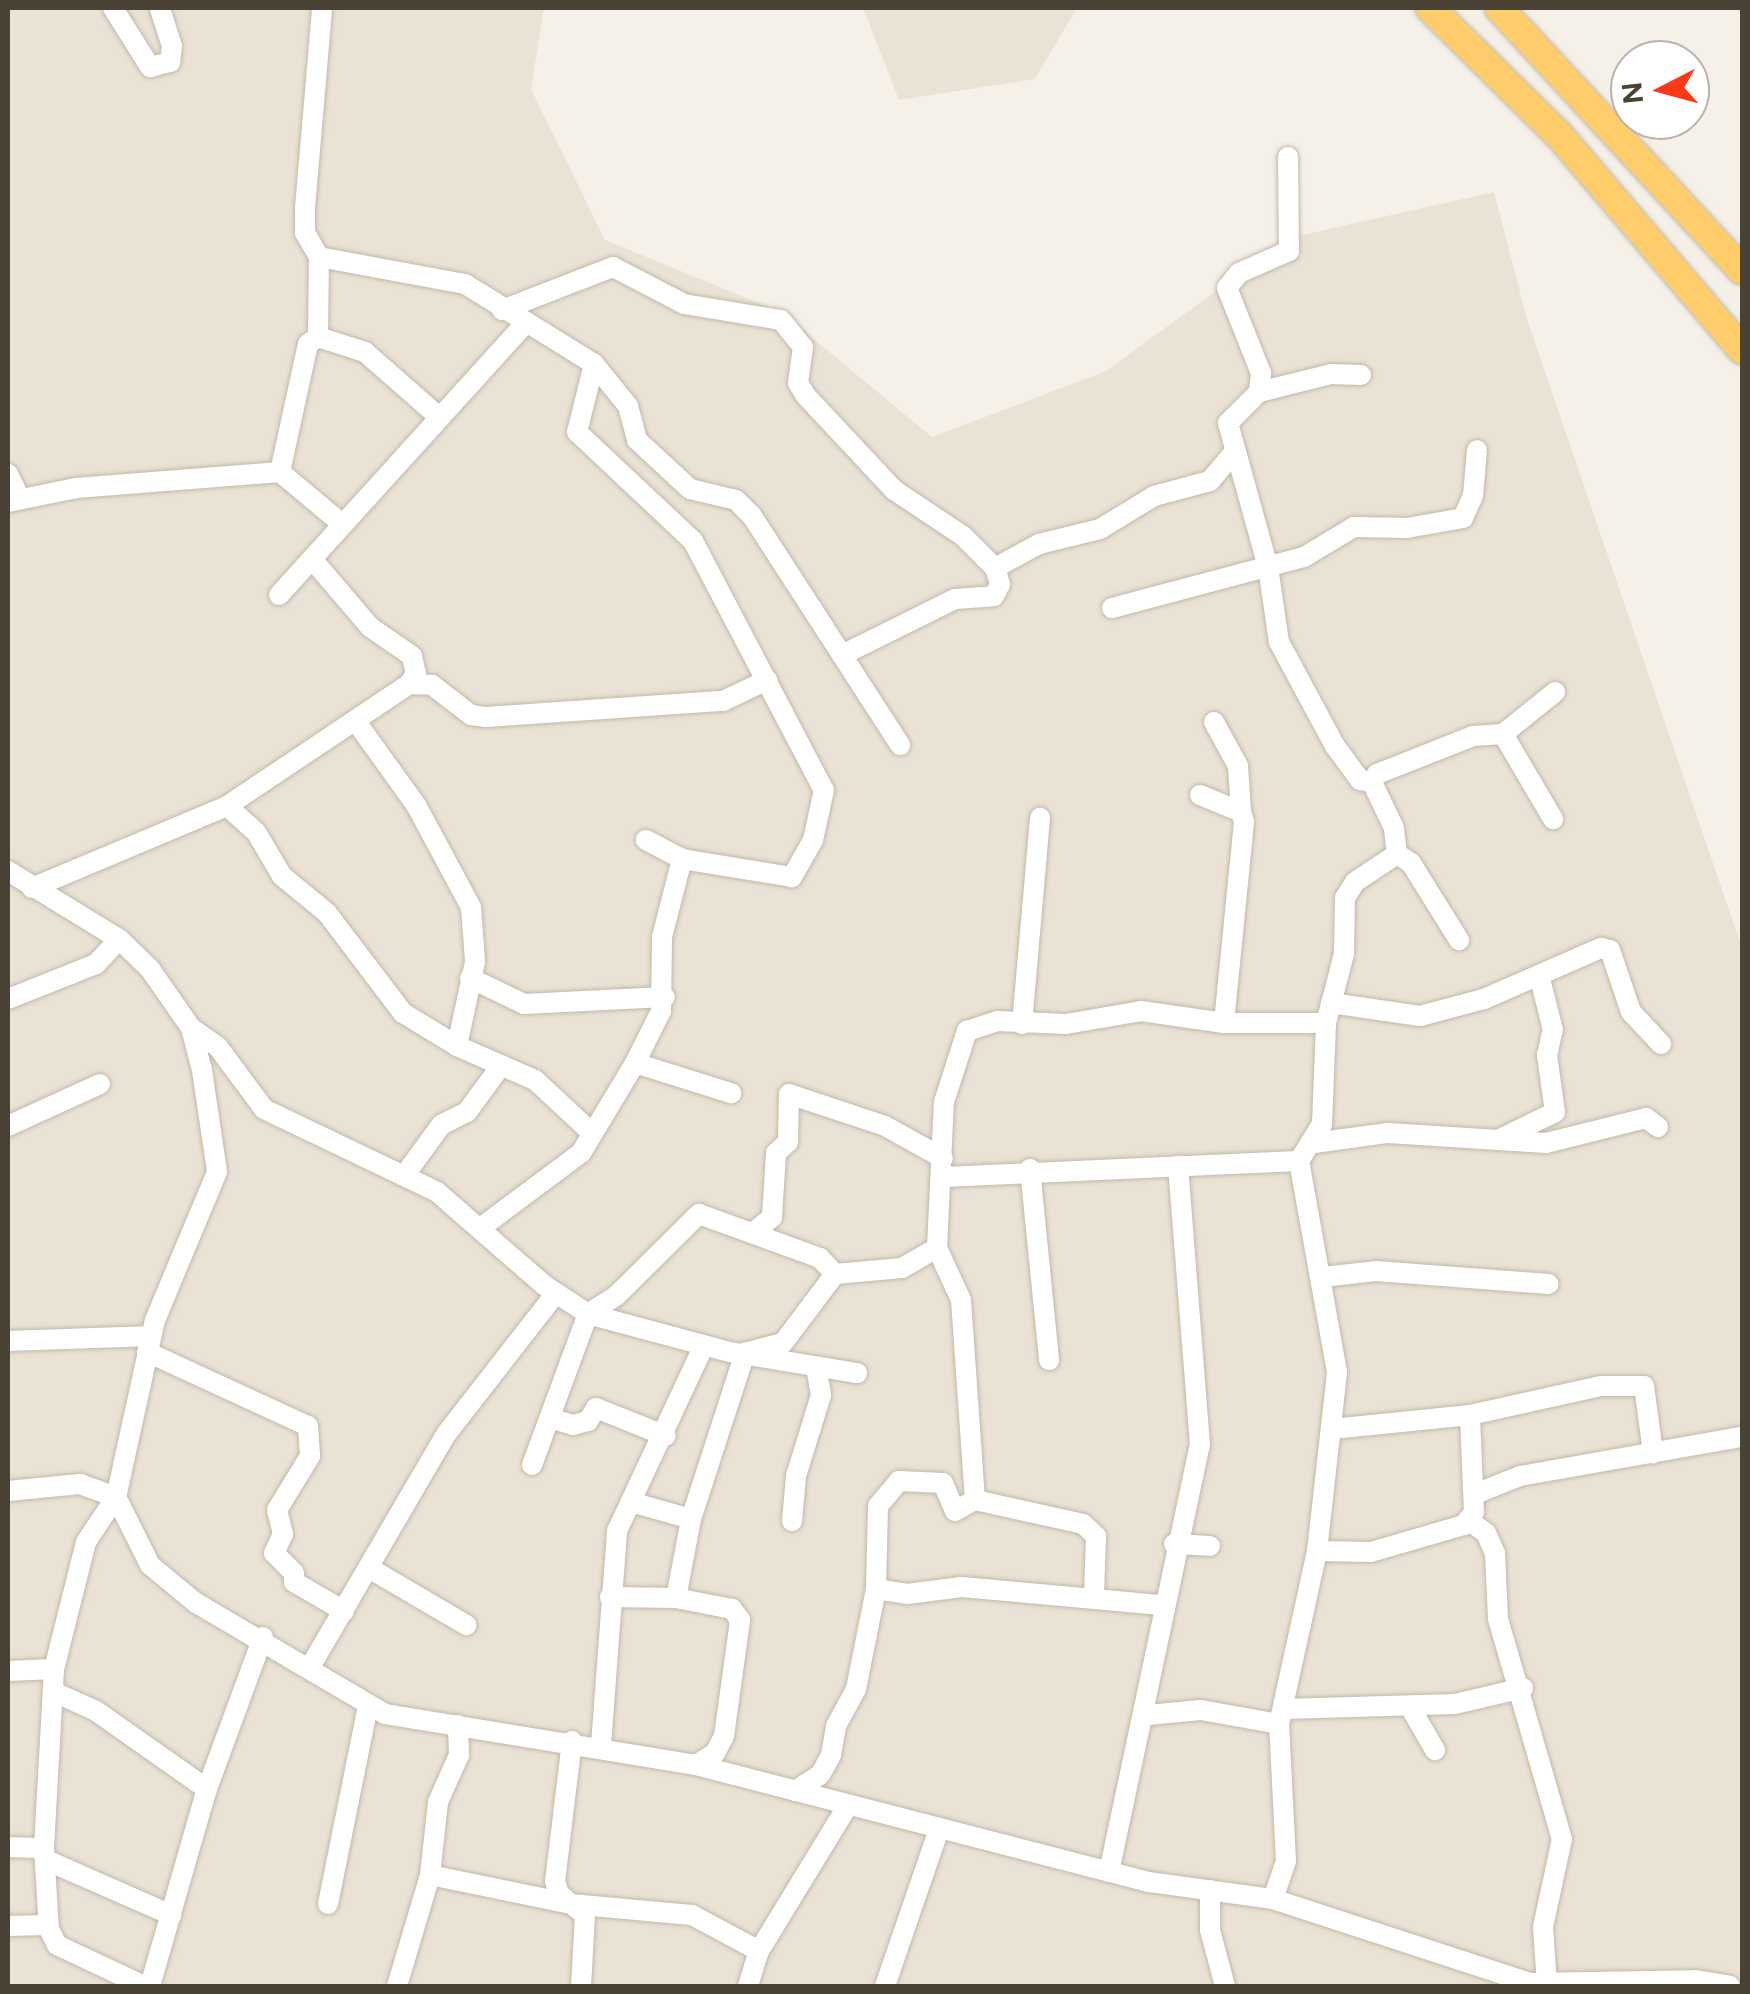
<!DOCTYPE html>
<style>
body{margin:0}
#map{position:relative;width:1750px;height:1994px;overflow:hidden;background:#f5f1e8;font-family:Figtree,sans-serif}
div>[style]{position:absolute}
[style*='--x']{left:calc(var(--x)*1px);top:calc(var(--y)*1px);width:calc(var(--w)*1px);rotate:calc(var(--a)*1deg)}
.residential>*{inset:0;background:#eae3d5}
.roads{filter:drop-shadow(0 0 2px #c2b9a9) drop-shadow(0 0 2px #c2b9a9)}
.minor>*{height:20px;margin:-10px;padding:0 10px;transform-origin:10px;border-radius:10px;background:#fff}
.highway>*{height:28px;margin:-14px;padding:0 14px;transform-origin:14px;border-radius:14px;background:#ffcd69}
span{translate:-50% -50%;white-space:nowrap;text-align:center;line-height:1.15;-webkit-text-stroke:8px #fff;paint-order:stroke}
.frame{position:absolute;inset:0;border:10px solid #4a4235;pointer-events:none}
.north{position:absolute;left:1610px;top:40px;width:100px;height:100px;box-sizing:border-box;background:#fff;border:2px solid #b7b3ae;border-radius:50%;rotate:264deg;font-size:28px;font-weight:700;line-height:40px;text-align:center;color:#4a4235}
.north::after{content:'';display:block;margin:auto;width:35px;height:45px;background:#ff3915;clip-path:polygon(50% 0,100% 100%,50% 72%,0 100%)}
</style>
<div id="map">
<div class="residential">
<i style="clip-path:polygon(8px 8px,544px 8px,531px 89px,605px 240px,781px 312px,932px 437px,1106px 371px,1289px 238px,1494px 192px,1527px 319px,1742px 948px,1742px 1986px,8px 1986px)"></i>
<i style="clip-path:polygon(863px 8px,1077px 8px,1035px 79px,899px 100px)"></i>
</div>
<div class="roads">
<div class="minor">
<i style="--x:113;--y:8;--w:70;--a:57.9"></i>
<i style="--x:150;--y:67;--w:21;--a:-14"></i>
<i style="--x:170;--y:62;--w:16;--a:-83"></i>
<i style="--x:172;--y:46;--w:40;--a:-108"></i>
<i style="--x:1288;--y:157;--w:94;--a:89.4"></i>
<i style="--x:1289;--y:251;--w:55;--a:156.3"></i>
<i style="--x:1239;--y:273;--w:19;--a:129"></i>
<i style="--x:1227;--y:288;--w:92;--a:68.2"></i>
<i style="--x:1261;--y:373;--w:19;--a:96"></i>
<i style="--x:1259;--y:392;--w:44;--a:135"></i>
<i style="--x:1228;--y:423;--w:149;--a:74.5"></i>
<i style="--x:1268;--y:567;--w:76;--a:81.7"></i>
<i style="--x:1279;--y:642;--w:118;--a:61.7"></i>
<i style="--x:1335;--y:746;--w:42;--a:53.7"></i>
<i style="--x:1360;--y:780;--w:12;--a:9"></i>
<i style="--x:319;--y:257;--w:148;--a:10.5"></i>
<i style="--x:465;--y:284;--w:152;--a:31.8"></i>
<i style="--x:594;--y:364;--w:54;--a:51"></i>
<i style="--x:628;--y:406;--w:35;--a:75"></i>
<i style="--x:637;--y:440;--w:72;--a:42.8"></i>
<i style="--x:690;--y:489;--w:47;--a:13.4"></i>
<i style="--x:736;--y:500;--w:23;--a:45"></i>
<i style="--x:752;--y:516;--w:273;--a:57.1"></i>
<i style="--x:502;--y:310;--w:119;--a:-21.2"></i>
<i style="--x:613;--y:267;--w:80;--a:27.5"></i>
<i style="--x:684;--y:304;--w:98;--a:9.4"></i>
<i style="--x:781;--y:320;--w:35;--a:51"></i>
<i style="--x:803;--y:347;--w:36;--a:98"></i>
<i style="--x:798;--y:383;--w:15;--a:58"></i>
<i style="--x:806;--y:396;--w:129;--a:46.9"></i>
<i style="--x:894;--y:490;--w:83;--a:33.7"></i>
<i style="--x:963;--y:536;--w:45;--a:45"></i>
<i style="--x:318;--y:337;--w:80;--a:-89.3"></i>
<i style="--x:319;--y:257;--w:28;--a:-120"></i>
<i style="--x:305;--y:233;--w:25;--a:-90"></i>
<i style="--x:305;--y:208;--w:201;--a:-85.1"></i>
<i style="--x:318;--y:337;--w:49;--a:17.7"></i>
<i style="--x:365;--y:352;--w:98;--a:41.3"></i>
<i style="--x:594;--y:364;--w:70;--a:104"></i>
<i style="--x:577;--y:432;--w:159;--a:43.2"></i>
<i style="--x:693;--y:541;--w:281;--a:62.3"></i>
<i style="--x:824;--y:790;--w:51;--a:102.4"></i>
<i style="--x:813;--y:840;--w:43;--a:119.6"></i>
<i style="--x:792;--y:877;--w:111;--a:-170.7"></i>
<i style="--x:682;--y:859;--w:41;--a:-152.2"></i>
<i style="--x:1259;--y:392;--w:74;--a:-14"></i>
<i style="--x:1331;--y:374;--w:30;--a:2"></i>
<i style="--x:280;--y:472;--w:131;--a:-77.7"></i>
<i style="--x:308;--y:344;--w:12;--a:-35"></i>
<i style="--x:8;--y:474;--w:28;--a:64"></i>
<i style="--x:8;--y:502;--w:69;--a:-11.6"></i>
<i style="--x:76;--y:488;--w:205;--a:-4.5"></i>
<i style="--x:280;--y:472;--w:80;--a:39.9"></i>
<i style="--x:279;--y:595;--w:363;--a:-47.8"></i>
<i style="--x:1112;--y:608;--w:199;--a:-14.9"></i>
<i style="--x:1304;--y:557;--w:58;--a:-31"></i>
<i style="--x:1354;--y:527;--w:53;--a:1.1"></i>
<i style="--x:1407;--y:528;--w:57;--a:-10.1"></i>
<i style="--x:1463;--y:518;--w:24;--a:-66"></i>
<i style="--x:1473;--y:496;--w:46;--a:-85"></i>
<i style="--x:842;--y:655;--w:126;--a:-26.4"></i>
<i style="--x:955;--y:599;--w:39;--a:-4"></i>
<i style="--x:994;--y:596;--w:13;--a:-63"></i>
<i style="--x:1000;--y:584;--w:17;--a:-107"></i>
<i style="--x:995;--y:568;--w:50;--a:-28.6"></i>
<i style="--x:1039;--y:544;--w:63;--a:-13.8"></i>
<i style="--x:1100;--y:529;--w:63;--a:-31.4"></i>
<i style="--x:1154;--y:496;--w:58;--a:-15"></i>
<i style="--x:1210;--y:481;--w:34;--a:-50"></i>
<i style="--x:409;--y:684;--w:23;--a:2"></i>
<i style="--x:432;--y:685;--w:49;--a:37.6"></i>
<i style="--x:471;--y:715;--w:15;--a:8"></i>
<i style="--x:486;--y:717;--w:238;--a:-3.9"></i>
<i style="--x:723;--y:701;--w:49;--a:-25.5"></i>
<i style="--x:1214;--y:722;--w:50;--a:61.4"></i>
<i style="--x:1238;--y:766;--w:46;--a:86.3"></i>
<i style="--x:357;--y:723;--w:101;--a:54.3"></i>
<i style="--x:416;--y:805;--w:116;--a:61.7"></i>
<i style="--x:471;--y:907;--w:55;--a:85.8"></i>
<i style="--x:475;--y:962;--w:86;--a:102.1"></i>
<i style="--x:1503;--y:734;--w:67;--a:-38.9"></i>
<i style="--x:1372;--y:782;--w:9;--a:-58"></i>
<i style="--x:1377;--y:774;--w:103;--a:-21.6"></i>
<i style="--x:1473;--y:736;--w:30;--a:-4"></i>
<i style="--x:1503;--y:734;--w:99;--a:59.5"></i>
<i style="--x:1200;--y:795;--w:44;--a:22.5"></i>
<i style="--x:1241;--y:812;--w:10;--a:73"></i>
<i style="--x:1244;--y:822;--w:202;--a:95.7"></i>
<i style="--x:227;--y:806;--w:39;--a:42"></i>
<i style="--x:256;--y:832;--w:51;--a:59.4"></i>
<i style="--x:282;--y:876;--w:58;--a:39.4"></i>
<i style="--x:327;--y:913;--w:126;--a:52.8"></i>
<i style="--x:403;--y:1013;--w:63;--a:31.4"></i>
<i style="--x:457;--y:1046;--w:85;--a:23.6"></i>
<i style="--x:535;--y:1080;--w:78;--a:42.9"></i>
<i style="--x:1397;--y:854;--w:17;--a:33"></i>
<i style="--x:1411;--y:863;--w:91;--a:58.1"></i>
<i style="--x:8;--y:871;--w:130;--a:31.5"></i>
<i style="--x:119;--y:939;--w:43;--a:44.1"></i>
<i style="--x:150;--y:969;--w:72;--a:55.2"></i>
<i style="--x:191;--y:1028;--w:43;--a:75.3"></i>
<i style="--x:202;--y:1070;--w:103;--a:81.6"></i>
<i style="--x:217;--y:1172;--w:160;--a:112.7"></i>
<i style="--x:155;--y:1320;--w:181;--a:102.4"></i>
<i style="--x:116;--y:1497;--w:76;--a:63.4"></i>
<i style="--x:150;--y:1565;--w:60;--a:39.6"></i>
<i style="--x:196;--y:1603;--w:219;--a:30.4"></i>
<i style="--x:385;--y:1714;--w:315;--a:9.3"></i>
<i style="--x:696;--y:1765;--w:468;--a:14.5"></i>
<i style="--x:1149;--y:1882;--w:125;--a:7.8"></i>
<i style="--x:1273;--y:1899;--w:270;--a:18.1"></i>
<i style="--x:1530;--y:1983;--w:164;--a:-1"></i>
<i style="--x:1694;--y:1980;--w:36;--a:9"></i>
<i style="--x:32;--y:888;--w:212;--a:-22.8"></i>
<i style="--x:227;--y:806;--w:219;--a:-33.8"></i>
<i style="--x:409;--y:684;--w:12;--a:-55"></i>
<i style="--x:416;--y:674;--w:18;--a:-103"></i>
<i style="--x:412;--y:656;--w:51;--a:-145.4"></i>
<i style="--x:370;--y:627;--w:89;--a:-130.5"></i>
<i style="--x:470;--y:978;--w:60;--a:25.7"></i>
<i style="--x:524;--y:1004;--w:141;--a:-2.8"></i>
<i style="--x:8;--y:999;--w:95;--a:-21.7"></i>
<i style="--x:96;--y:964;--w:34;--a:-47"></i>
<i style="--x:1331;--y:1003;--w:90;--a:8.3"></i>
<i style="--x:1420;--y:1016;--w:66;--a:-14.9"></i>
<i style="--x:1484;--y:999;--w:128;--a:-23.6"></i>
<i style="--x:1601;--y:948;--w:9;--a:13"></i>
<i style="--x:1610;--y:950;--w:65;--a:71.3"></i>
<i style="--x:1631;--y:1012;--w:44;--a:46.8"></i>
<i style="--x:1022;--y:1024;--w:207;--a:-85"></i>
<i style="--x:191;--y:1028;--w:33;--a:35"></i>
<i style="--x:218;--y:1047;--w:77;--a:53.4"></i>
<i style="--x:264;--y:1109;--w:192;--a:25.6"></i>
<i style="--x:437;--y:1192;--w:142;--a:41"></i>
<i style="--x:544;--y:1285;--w:53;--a:33.4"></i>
<i style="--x:588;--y:1314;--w:147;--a:15"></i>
<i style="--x:730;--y:1352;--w:129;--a:9.4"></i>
<i style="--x:635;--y:1063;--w:101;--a:17.4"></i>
<i style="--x:8;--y:1126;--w:101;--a:-24.5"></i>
<i style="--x:1500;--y:1139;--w:61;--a:-26.1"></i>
<i style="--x:1555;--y:1112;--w:58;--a:-98"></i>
<i style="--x:1547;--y:1055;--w:26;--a:-77"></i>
<i style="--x:1553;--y:1030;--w:57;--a:-104.3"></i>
<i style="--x:1314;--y:1143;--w:75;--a:-7.7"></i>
<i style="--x:1388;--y:1133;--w:158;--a:3.6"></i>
<i style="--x:1546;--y:1143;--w:103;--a:-14"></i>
<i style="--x:1646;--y:1118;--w:15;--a:37"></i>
<i style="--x:1030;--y:1169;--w:192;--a:84.3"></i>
<i style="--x:404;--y:1176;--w:63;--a:-54"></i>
<i style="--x:441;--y:1125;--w:29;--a:-27"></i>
<i style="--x:467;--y:1112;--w:56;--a:-53.7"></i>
<i style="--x:943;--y:1177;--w:356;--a:-2.6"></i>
<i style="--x:483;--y:1226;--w:122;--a:-36.7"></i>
<i style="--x:581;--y:1153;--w:105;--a:-59"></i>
<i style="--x:635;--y:1063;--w:58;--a:-63.4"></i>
<i style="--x:661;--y:1011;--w:74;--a:-89.2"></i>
<i style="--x:662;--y:937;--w:81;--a:-75.6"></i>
<i style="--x:755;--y:1231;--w:22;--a:-39"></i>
<i style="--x:772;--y:1217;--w:64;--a:-86.4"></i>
<i style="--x:776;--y:1153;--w:16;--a:-43"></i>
<i style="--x:788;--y:1142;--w:48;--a:-88.8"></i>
<i style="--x:789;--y:1094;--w:101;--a:18.4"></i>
<i style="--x:885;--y:1126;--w:66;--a:28.9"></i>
<i style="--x:937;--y:1248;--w:57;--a:65.2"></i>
<i style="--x:961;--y:1300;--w:200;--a:86"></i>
<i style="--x:1322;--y:1277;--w:54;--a:-6.3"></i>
<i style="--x:1376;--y:1271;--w:173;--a:4.3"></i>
<i style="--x:8;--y:1341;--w:143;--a:-2"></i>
<i style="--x:147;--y:1352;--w:177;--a:24.7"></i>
<i style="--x:308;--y:1426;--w:30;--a:86"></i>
<i style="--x:310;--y:1456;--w:63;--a:121.4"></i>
<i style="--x:277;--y:1510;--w:25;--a:76"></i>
<i style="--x:283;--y:1534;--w:21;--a:115"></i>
<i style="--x:274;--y:1553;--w:28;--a:45"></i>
<i style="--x:294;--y:1573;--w:9;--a:90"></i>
<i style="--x:294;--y:1582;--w:58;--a:30.1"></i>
<i style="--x:745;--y:1353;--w:39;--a:-15"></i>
<i style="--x:783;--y:1343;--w:86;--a:-53"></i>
<i style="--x:835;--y:1274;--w:67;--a:-5.1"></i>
<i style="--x:902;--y:1268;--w:40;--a:-29.7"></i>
<i style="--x:937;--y:1248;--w:146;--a:-87.3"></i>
<i style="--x:944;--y:1102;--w:75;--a:-72.1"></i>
<i style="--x:967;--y:1031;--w:32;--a:-18"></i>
<i style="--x:997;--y:1021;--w:69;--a:2.5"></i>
<i style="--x:1066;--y:1024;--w:76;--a:-9.8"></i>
<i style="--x:1141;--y:1011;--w:84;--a:8.2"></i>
<i style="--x:1224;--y:1023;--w:102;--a:0"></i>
<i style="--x:550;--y:1418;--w:24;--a:17"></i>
<i style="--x:573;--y:1425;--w:16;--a:-15"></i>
<i style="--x:588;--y:1421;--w:15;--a:-58"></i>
<i style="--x:596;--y:1408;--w:75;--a:21.8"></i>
<i style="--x:1332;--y:1429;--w:139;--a:-5.8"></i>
<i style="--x:1470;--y:1415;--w:134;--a:-12.5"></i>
<i style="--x:1601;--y:1386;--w:43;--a:0"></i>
<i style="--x:1644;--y:1386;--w:68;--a:82.3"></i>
<i style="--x:532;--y:1465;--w:161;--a:-69.7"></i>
<i style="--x:588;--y:1314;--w:33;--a:-33"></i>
<i style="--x:616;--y:1296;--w:117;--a:-44.7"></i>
<i style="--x:699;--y:1214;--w:129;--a:20"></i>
<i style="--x:820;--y:1258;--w:22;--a:47"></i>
<i style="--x:8;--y:1491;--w:72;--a:-5.6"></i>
<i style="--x:80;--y:1484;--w:38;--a:20"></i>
<i style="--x:116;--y:1497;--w:54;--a:123.7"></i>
<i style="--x:86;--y:1542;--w:131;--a:104.1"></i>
<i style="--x:54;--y:1669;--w:179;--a:93.2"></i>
<i style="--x:44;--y:1848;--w:81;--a:86.5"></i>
<i style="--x:49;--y:1929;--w:18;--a:63"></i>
<i style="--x:57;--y:1945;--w:96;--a:25.2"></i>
<i style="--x:1475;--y:1494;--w:48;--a:-21.8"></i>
<i style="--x:1520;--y:1476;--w:225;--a:-10"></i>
<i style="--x:631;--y:1502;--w:62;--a:15.8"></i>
<i style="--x:1468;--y:1520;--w:22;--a:36"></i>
<i style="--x:1486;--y:1533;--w:22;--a:66"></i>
<i style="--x:1495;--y:1553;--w:66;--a:87.4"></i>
<i style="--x:1498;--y:1619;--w:229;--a:73.8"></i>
<i style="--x:1562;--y:1839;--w:90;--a:102.2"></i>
<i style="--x:1543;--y:1927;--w:58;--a:86.1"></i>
<i style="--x:792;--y:1521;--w:45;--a:-84.9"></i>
<i style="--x:796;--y:1476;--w:85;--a:-72.8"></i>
<i style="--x:821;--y:1395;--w:27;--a:-100"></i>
<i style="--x:1174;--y:1544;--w:36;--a:3"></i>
<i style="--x:1317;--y:1551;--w:54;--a:1.1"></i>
<i style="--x:1371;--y:1552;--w:97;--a:-16.2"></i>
<i style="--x:1464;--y:1525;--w:16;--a:-52"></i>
<i style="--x:1474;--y:1512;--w:97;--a:-92.4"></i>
<i style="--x:369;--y:1568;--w:113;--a:30.4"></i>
<i style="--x:876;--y:1589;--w:31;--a:9"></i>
<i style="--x:907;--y:1594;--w:55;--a:-7.3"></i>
<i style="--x:962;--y:1587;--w:200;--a:5.2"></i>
<i style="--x:610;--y:1597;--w:66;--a:0.9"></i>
<i style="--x:310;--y:1667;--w:271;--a:-59.7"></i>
<i style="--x:447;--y:1433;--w:177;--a:-52.1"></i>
<i style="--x:8;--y:1671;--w:46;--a:-2.5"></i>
<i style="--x:54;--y:1692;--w:46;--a:24.3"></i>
<i style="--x:96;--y:1711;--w:136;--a:35.1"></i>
<i style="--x:1410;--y:1707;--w:50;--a:59.8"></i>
<i style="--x:1284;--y:1709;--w:171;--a:-1.7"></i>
<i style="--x:1455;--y:1704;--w:70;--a:-13.2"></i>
<i style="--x:1148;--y:1715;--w:53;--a:-5.4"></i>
<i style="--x:1201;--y:1710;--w:79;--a:10.2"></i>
<i style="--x:572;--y:1741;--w:141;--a:96.9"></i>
<i style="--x:555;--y:1881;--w:14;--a:73"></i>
<i style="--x:559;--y:1894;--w:33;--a:39"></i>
<i style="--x:585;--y:1915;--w:71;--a:93.2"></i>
<i style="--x:601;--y:1745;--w:215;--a:-85.7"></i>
<i style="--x:617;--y:1531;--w:205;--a:-64.9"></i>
<i style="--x:696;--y:1765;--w:22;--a:-32"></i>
<i style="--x:715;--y:1753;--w:19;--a:-62"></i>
<i style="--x:724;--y:1736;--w:117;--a:-82.1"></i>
<i style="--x:740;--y:1620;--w:14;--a:-126"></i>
<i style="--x:732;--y:1609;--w:57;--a:-168.9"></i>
<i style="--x:676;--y:1598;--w:80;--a:-79.2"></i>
<i style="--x:691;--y:1519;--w:175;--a:-72"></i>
<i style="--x:795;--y:1791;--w:30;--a:-33"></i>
<i style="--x:820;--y:1775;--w:23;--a:-61"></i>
<i style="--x:831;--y:1755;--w:29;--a:-80"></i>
<i style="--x:836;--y:1726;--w:42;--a:-61.6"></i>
<i style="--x:856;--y:1689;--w:102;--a:-78.7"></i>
<i style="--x:876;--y:1589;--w:83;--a:-88.6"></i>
<i style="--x:878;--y:1506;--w:33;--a:-50"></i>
<i style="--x:899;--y:1481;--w:44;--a:2.6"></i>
<i style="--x:943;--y:1483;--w:30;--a:67"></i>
<i style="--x:955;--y:1511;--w:23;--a:-29"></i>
<i style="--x:975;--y:1500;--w:111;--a:12.5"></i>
<i style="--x:1083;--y:1524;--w:18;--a:43"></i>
<i style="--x:1096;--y:1536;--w:59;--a:91.9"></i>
<i style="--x:8;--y:1847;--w:36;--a:2"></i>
<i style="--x:46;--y:1860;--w:137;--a:23.7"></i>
<i style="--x:1109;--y:1872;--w:437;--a:-78"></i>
<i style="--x:1200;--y:1445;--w:280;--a:-94.5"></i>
<i style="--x:430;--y:1875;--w:144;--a:11.6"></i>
<i style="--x:571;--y:1904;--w:121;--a:5.2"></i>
<i style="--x:692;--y:1915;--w:76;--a:28.2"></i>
<i style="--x:1210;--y:1890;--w:40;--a:90"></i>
<i style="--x:1210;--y:1930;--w:58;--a:75"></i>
<i style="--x:1273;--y:1899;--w:40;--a:-71.1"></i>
<i style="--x:1286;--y:1861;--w:137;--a:-92.9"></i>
<i style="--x:1279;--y:1724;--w:177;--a:-77.6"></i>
<i style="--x:1317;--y:1551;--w:180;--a:-83.6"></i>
<i style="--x:1337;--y:1372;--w:214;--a:-100.2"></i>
<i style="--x:1299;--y:1161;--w:44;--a:-58.1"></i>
<i style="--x:1322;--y:1124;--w:101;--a:-87.7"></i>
<i style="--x:1326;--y:1023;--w:71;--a:-75.4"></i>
<i style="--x:1344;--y:954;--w:56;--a:-89"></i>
<i style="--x:1345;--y:898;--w:19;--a:-58"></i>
<i style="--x:1355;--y:882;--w:50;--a:-33.7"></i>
<i style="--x:1397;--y:854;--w:26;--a:-97"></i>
<i style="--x:1394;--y:828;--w:51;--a:-115.6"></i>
<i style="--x:328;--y:1904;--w:203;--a:-78.6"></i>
<i style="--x:8;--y:1926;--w:40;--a:-1.4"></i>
<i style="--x:150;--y:1986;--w:205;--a:-73.9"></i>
<i style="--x:207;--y:1789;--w:162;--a:-69.8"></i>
<i style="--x:397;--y:1986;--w:116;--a:-73.4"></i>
<i style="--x:430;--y:1875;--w:73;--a:-83.7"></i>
<i style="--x:438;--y:1802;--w:51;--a:-65.9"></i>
<i style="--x:459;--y:1755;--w:30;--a:-92"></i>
<i style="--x:748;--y:1986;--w:37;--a:-73"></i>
<i style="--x:759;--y:1951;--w:169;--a:-58.6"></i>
<i style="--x:885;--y:1986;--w:166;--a:-71"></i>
</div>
<div class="highway">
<i style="--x:1430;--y:8;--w:181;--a:44.6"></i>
<i style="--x:1559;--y:135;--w:282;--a:49.6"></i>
<i style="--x:1499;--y:8;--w:357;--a:47.2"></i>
</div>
</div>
<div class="frame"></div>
<div class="north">N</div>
</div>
